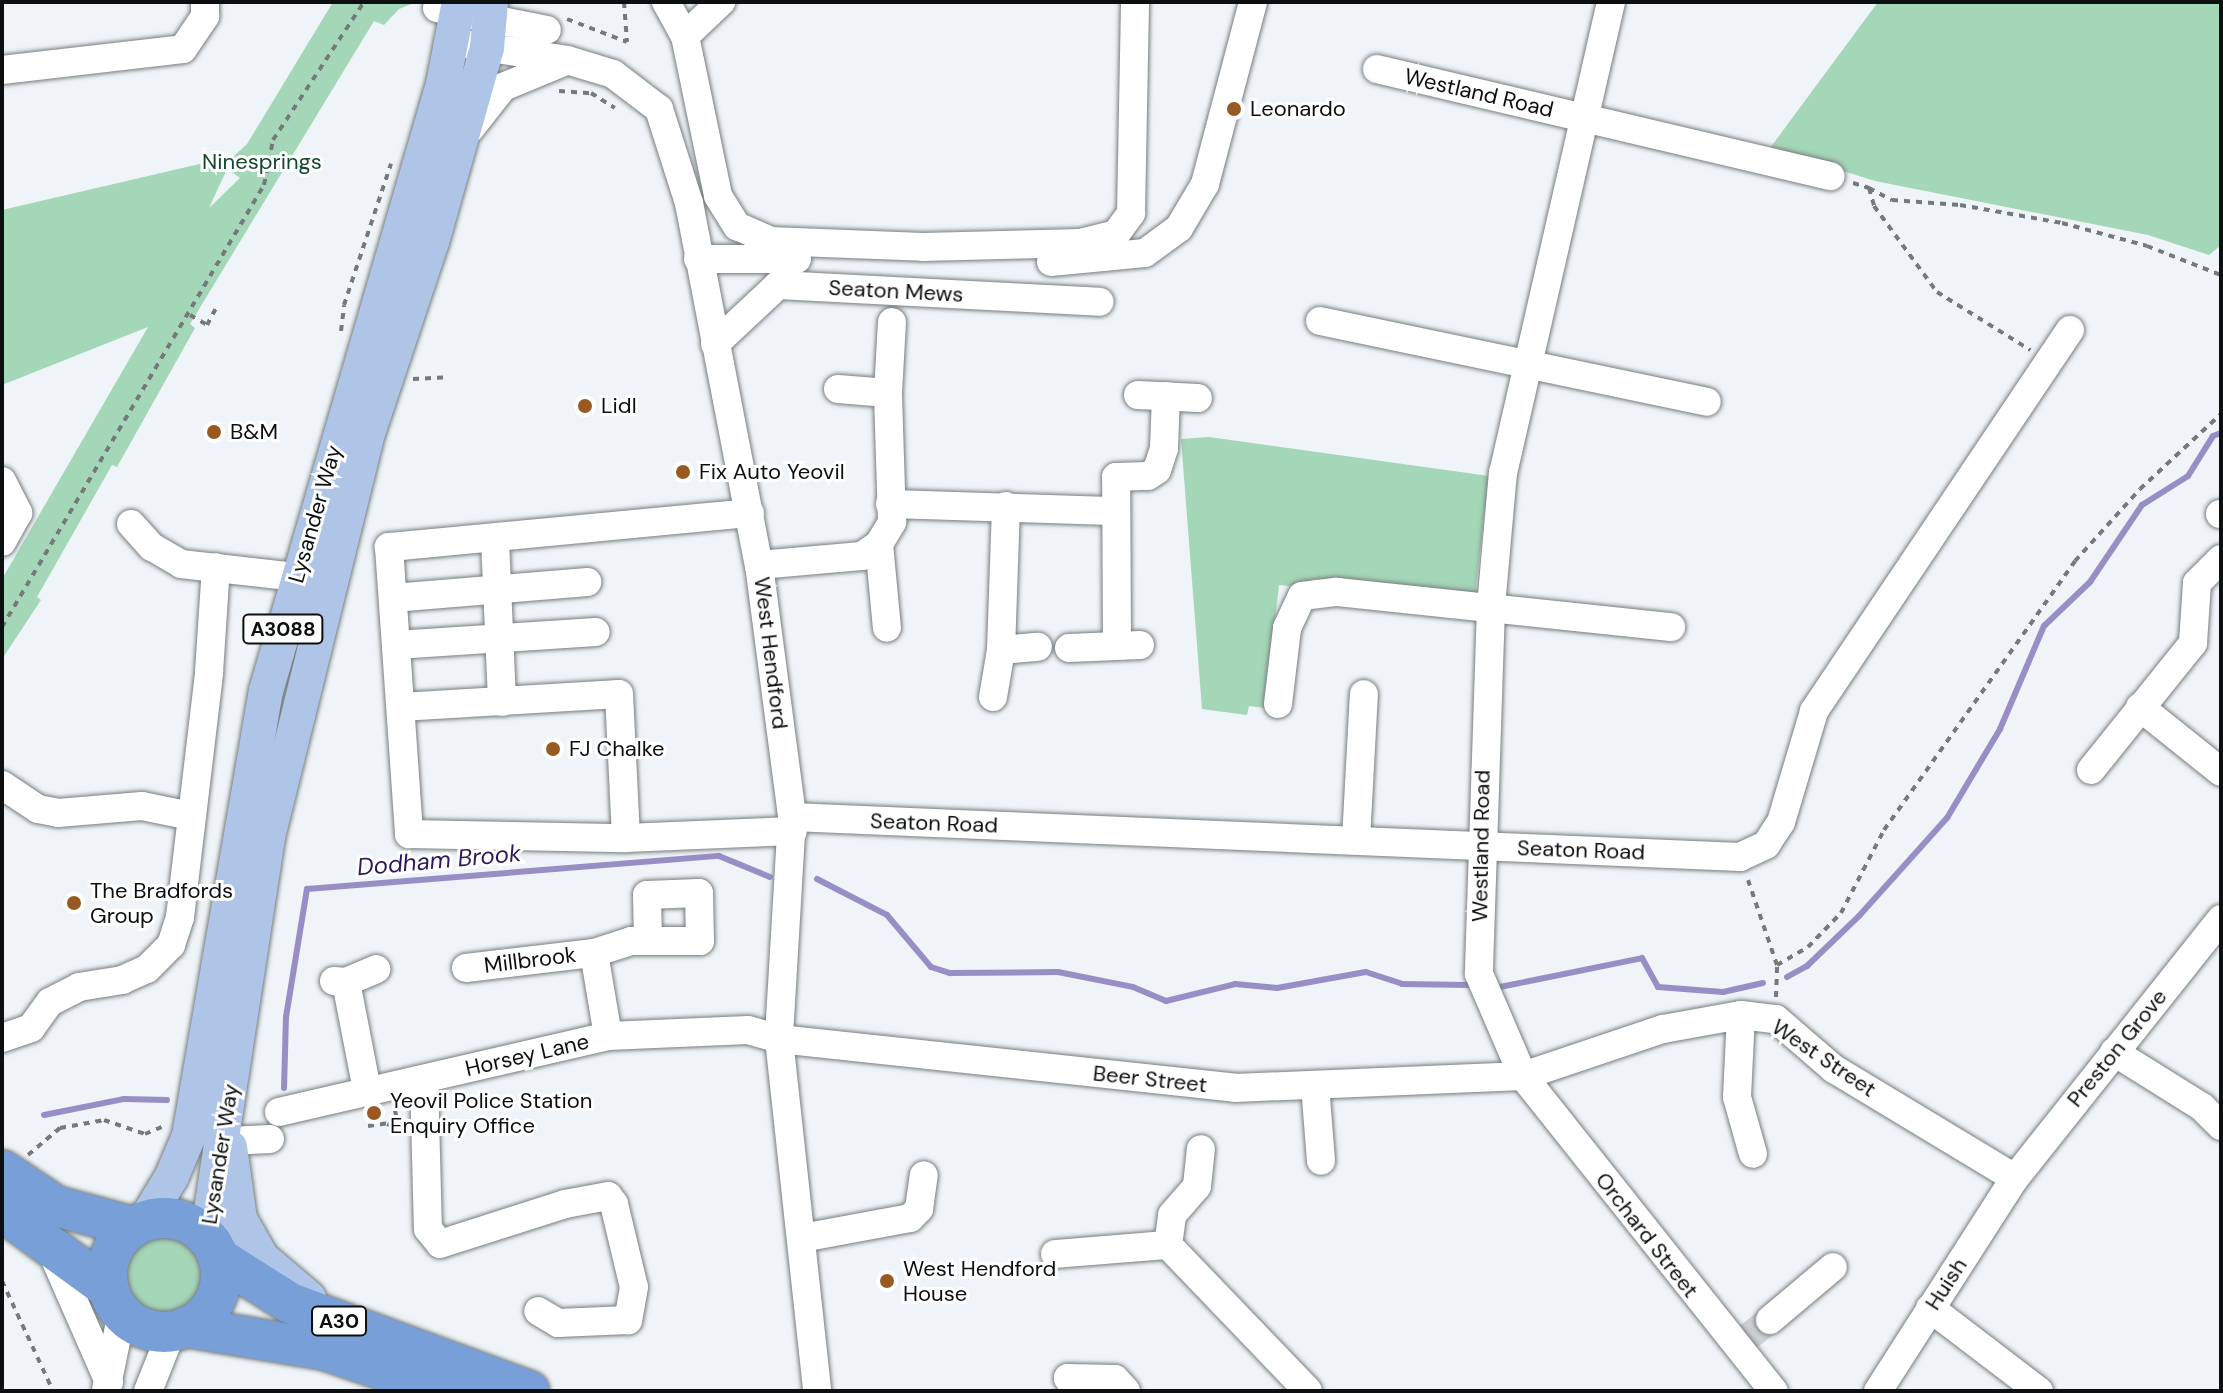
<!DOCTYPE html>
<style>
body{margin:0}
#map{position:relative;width:2223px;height:1393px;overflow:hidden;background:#eef4f7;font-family:"DM Sans",sans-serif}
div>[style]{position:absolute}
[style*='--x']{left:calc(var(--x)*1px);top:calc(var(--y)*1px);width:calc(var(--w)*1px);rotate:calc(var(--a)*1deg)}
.green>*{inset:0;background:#a4d6b8}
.round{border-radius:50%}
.stream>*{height:6px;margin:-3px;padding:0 3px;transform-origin:3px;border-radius:3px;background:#978ec6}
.minor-tunnel>*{height:28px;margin-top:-14px;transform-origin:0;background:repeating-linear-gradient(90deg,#ccd2d4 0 28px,transparent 0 42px)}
.path>*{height:4px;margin-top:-2px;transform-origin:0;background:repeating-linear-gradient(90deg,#75797a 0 6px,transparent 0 12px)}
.roads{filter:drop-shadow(0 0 2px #777d7f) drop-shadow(0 0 2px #777d7f)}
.minor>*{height:28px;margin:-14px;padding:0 14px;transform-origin:14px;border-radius:14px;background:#fff}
.major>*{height:34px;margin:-17px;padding:0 17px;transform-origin:17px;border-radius:17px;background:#afc5e8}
.highway>*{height:40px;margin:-20px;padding:0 20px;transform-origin:20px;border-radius:20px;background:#799fd9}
.highway>.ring{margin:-20px;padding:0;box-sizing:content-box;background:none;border:40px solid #799fd9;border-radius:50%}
.dots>*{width:22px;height:22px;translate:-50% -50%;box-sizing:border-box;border:4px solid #fff;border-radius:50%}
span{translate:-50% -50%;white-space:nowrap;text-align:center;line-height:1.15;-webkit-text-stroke:6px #fff;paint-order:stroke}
.shield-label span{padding:2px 6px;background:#fff;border:2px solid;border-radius:6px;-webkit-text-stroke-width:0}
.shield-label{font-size:20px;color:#0c0f0f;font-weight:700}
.street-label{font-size:22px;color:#0c0f0f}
.poi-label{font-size:22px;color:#0c0f0f}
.left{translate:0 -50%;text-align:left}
.park-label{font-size:22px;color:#15462e}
.water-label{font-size:24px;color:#2d185b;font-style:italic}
.frame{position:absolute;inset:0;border:4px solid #0c0f0f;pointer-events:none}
</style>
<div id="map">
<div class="green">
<i style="clip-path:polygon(evenodd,333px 2px,416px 2px,399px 9px,384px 25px,374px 21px,190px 324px,195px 328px,117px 467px,112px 465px,37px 597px,41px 600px,2px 659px,2px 579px,148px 327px,2px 385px,2px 210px,234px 156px,247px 144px,333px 2px,228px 169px,240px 178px,209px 208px,227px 169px,228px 169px)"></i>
<i style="clip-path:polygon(1878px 2px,2221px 2px,2221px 245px,2209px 255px,2148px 235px,1875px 181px,1770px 148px)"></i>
<i style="clip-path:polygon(1209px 437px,1489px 476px,1475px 593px,1314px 579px,1300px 587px,1279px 585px,1265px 708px,1249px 706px,1247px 715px,1202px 709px,1181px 439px)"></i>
<i class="round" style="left:123px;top:1234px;width:82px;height:82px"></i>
</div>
<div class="stream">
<i style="--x:817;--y:879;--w:79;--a:27.2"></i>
<i style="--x:887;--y:915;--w:68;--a:49.8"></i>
<i style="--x:931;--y:967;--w:20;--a:18"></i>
<i style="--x:950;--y:973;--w:108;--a:-0.5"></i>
<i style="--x:1058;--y:972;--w:76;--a:11.3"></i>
<i style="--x:1133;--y:987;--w:36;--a:23"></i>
<i style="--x:1166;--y:1001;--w:71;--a:-13.8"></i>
<i style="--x:1235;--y:984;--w:42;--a:5.4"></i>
<i style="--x:1277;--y:988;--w:90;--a:-10.2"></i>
<i style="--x:1366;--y:972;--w:38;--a:18"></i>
<i style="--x:1402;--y:984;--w:66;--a:0.9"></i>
<i style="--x:1787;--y:977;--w:23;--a:-29"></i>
<i style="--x:1807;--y:966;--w:72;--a:-43.9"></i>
<i style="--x:1859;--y:916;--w:132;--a:-48.1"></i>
<i style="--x:1947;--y:818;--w:104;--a:-59.2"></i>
<i style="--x:2000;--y:729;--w:112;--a:-66.9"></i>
<i style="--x:2044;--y:626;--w:64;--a:-43.7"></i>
<i style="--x:2090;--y:582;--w:93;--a:-56"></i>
<i style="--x:2142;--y:505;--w:54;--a:-32.2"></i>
<i style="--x:2188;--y:476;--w:47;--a:-58"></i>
<i style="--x:2213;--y:436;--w:9;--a:-21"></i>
<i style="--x:1500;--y:987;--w:145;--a:-11.5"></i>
<i style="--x:1642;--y:958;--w:33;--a:61"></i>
<i style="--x:1658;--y:987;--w:65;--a:4.4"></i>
<i style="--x:1723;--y:992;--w:41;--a:-12.7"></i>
<i style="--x:284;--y:1088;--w:71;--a:-88.4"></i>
<i style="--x:286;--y:1017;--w:130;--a:-80.7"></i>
<i style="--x:307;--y:889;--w:413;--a:-4.6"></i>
<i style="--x:719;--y:856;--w:55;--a:22.4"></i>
<i style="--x:44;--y:1115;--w:82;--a:-11.3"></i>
<i style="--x:124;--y:1099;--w:43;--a:1.3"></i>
</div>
<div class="minor-tunnel">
<i style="--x:1748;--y:1337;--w:28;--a:-38"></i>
</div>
<div class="path">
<i style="--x:624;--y:2;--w:40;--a:85.7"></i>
<i style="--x:567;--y:19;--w:64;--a:21"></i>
<i style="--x:559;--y:91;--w:32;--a:4"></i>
<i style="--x:591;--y:93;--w:28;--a:32"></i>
<i style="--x:1853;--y:183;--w:17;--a:17"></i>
<i style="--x:1869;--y:188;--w:19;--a:74"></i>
<i style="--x:1874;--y:206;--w:107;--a:53.8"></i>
<i style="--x:1937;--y:292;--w:110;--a:31.9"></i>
<i style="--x:1869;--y:188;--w:26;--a:28"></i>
<i style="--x:1892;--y:200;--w:68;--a:4.2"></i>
<i style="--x:1960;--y:205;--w:104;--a:10"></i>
<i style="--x:2062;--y:223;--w:88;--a:15.1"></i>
<i style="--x:2147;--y:246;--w:79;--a:21.4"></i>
<i style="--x:190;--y:315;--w:20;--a:30"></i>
<i style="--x:207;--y:325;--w:19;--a:-62"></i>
<i style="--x:341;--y:331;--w:26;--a:-83"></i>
<i style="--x:344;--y:305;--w:149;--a:-71.6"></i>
<i style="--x:413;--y:379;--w:34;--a:-3"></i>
<i style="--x:2;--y:627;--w:514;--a:-59.34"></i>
<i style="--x:264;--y:185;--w:46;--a:-78.7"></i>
<i style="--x:273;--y:140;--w:165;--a:-56.6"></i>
<i style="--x:1748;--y:880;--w:90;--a:71.2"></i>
<i style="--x:1776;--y:997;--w:32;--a:-88"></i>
<i style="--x:1777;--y:965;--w:36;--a:-30"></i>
<i style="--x:1808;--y:947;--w:47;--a:-45.9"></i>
<i style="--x:1841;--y:913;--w:93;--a:-62.6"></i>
<i style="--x:1884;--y:830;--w:330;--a:-54.6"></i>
<i style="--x:2075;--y:561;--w:97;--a:-47.9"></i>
<i style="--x:2140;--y:489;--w:110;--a:-42.8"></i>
<i style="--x:395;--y:1110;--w:16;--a:79"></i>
<i style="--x:398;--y:1126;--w:6;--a:-9"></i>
<i style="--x:387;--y:1124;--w:17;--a:25"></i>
<i style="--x:368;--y:1126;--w:27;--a:-8"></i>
<i style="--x:395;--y:1122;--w:4;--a:-104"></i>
<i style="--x:28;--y:1155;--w:42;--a:-40.2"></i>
<i style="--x:60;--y:1128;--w:45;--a:-10.3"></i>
<i style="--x:104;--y:1120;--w:43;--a:18.9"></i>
<i style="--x:145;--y:1134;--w:21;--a:-23"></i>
<i style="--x:2;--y:1281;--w:121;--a:65.1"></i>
</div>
<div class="roads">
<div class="minor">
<i style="--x:666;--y:2;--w:39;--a:61"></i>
<i style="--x:685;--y:36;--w:163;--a:78.3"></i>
<i style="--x:718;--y:196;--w:36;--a:58"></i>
<i style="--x:737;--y:226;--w:36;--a:24"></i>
<i style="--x:770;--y:241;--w:153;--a:2.2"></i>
<i style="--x:923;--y:247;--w:157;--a:-1.5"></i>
<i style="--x:1080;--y:243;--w:37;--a:-14"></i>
<i style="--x:1116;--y:234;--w:26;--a:-54"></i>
<i style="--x:1131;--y:213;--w:211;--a:-88.9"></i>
<i style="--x:1611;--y:2;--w:482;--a:102.9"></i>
<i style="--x:1503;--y:472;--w:136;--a:95.1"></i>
<i style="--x:1491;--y:607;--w:367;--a:91.9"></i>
<i style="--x:1479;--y:974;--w:111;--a:66.7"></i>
<i style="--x:1523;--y:1076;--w:403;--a:51.5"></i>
<i style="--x:437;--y:8;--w:112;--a:11.3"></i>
<i style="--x:685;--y:36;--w:50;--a:-43.4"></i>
<i style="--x:452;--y:42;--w:116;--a:8.9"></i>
<i style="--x:567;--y:60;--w:48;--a:16.9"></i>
<i style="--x:613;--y:74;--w:58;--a:37.3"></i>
<i style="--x:659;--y:109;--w:99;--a:72.3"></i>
<i style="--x:689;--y:203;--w:369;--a:79.1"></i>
<i style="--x:759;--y:565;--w:254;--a:82.5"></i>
<i style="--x:792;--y:817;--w:222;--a:93.4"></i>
<i style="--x:779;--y:1039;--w:354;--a:83.8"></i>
<i style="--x:1377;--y:69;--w:466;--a:13.3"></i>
<i style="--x:2;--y:70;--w:182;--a:-6.6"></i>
<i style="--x:183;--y:49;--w:40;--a:-56"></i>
<i style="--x:205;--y:16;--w:14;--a:-90"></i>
<i style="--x:470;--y:129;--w:53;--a:-51.8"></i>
<i style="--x:503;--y:87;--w:68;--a:-22.4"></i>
<i style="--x:698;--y:259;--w:99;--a:0"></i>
<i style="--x:1051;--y:262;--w:94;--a:-5.5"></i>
<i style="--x:1145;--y:253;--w:42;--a:-36.3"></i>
<i style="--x:1179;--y:228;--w:51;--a:-59.4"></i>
<i style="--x:1205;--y:184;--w:188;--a:-75.2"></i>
<i style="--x:1320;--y:321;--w:395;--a:11.8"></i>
<i style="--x:715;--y:344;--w:86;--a:-43.1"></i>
<i style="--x:778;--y:285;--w:322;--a:3"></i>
<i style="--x:838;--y:389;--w:50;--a:4.6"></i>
<i style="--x:1138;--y:395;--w:60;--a:2.9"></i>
<i style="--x:2;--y:481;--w:36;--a:63"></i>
<i style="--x:18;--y:513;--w:33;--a:119"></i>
<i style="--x:890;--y:504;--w:222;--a:1.8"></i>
<i style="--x:750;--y:513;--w:363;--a:174.6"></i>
<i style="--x:389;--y:547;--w:288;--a:86"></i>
<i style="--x:409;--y:834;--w:217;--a:1.1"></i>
<i style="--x:626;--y:838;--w:167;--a:-2.4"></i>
<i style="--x:2220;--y:514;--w:1;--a:0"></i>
<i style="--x:131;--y:524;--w:31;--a:48"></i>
<i style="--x:152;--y:547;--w:34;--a:30"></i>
<i style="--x:181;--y:564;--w:117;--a:6.4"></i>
<i style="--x:495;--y:540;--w:162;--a:87.5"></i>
<i style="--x:879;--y:544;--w:84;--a:84.6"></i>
<i style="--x:759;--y:565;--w:103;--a:-5"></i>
<i style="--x:862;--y:556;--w:21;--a:-35"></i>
<i style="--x:879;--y:544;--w:26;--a:-59"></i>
<i style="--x:892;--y:522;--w:129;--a:-91.8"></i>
<i style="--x:888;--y:393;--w:71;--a:-86.8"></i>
<i style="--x:393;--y:598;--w:195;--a:-4.7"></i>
<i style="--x:1117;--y:643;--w:166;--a:-90.3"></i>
<i style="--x:1116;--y:477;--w:32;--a:-2"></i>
<i style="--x:1148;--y:476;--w:11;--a:-34"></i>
<i style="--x:1157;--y:470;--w:23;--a:-72"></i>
<i style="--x:1164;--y:448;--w:52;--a:-87.8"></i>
<i style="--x:396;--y:645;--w:200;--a:-3.7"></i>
<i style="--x:1069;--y:648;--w:71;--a:-2.4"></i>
<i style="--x:1001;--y:650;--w:37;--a:-5"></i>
<i style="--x:993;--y:697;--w:48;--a:-80.3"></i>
<i style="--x:1001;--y:650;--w:144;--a:-88"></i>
<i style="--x:1278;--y:704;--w:77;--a:-83.2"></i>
<i style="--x:1287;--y:628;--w:35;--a:-65"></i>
<i style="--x:1302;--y:596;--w:35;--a:-7"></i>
<i style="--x:1337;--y:592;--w:336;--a:6"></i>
<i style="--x:401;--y:707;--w:218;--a:-3.4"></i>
<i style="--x:619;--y:694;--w:144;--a:87.2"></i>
<i style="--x:2140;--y:707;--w:104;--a:38.7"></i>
<i style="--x:2091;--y:770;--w:163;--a:-51.2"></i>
<i style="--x:2193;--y:643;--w:60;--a:-86.2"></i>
<i style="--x:2197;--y:583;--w:34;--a:-45"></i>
<i style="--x:2;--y:785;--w:43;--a:33.7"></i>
<i style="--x:38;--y:809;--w:20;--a:11"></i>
<i style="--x:58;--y:813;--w:84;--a:-4.8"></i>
<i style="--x:142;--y:806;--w:50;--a:11.5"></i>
<i style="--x:792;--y:817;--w:949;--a:2.42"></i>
<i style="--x:1740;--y:857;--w:29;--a:-25"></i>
<i style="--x:1766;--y:845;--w:27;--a:-57"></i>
<i style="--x:1781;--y:822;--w:116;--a:-73.4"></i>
<i style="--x:1814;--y:711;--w:459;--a:-56.1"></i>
<i style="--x:1356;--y:840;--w:146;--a:-86.9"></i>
<i style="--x:594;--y:953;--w:84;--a:80.4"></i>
<i style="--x:466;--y:968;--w:129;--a:-6.7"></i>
<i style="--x:594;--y:953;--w:39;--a:-18"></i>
<i style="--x:631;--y:941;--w:69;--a:0"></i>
<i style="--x:700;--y:941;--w:48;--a:-91.2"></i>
<i style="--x:699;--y:893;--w:52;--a:177.8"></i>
<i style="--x:647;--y:895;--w:46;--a:88.8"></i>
<i style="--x:334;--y:981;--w:12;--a:5"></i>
<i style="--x:346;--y:982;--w:33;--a:-23"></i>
<i style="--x:346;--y:982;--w:110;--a:79"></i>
<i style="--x:1741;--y:1015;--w:82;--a:92.8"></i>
<i style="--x:1737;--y:1097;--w:59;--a:74.3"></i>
<i style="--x:2;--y:1038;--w:31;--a:-19"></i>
<i style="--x:31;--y:1028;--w:32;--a:-54"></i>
<i style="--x:50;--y:1002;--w:33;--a:-27"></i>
<i style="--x:79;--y:987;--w:44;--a:-9.2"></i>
<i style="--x:122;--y:980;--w:27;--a:-24"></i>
<i style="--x:147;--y:969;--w:34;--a:-45"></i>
<i style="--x:171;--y:945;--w:29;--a:-72"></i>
<i style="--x:180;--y:917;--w:247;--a:-83.2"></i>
<i style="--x:209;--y:672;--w:105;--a:-86.2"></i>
<i style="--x:2114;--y:1052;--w:104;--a:32"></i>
<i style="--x:2202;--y:1107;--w:27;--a:45"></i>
<i style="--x:424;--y:1079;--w:150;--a:88.5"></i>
<i style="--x:428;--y:1229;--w:19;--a:51"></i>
<i style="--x:440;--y:1244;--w:131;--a:-17.7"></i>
<i style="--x:565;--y:1204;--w:44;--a:-10.5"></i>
<i style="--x:608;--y:1196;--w:10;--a:53"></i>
<i style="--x:614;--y:1204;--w:85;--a:76.5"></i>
<i style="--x:634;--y:1287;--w:34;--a:100"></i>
<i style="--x:628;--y:1320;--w:70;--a:177.5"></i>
<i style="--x:558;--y:1323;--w:23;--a:-149"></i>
<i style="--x:1315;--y:1085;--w:76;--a:85.5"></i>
<i style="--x:279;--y:1112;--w:338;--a:-13"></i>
<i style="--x:608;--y:1036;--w:140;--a:-2.5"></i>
<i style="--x:748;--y:1030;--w:32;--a:16"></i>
<i style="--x:779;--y:1039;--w:459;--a:6.1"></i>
<i style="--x:1235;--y:1088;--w:288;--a:-2.4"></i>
<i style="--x:1523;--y:1076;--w:148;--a:-18.6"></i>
<i style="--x:1663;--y:1029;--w:79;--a:-10.2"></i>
<i style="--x:1741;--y:1015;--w:35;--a:7"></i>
<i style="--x:1776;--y:1019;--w:77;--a:40.8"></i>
<i style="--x:1834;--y:1069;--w:211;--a:31.1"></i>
<i style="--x:230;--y:1141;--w:40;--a:-2.9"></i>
<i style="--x:802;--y:1238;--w:110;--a:-10.5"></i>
<i style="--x:910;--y:1218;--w:13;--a:-45"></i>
<i style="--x:919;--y:1209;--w:34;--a:-82"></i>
<i style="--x:1168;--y:1245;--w:202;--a:46.2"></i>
<i style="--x:1168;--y:1245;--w:30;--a:-82"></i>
<i style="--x:1172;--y:1215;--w:38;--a:-49"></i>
<i style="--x:1197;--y:1186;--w:37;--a:-84"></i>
<i style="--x:52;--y:1252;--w:142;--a:66.3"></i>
<i style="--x:1055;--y:1254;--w:113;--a:-4.6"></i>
<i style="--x:1930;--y:1308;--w:137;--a:37.3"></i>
<i style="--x:1770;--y:1320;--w:82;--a:-40.1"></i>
<i style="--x:106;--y:1390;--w:79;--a:-78.3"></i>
<i style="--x:148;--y:1391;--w:65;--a:-68.2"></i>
<i style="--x:1077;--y:1391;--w:16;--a:-125"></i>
<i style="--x:1068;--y:1378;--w:47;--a:1.2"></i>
<i style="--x:1115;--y:1379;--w:16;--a:47"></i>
<i style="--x:1878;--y:1391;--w:253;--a:-57.3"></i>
<i style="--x:2015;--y:1178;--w:331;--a:-51.5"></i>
</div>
<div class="major">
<i style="--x:230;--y:1147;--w:73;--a:82.1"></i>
<i style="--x:240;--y:1219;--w:45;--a:60.6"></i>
<i style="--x:262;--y:1258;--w:62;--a:40.4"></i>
<i style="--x:145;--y:1221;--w:52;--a:-59"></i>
<i style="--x:172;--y:1176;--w:43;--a:-67"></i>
<i style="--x:189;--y:1136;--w:452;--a:-80.2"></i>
<i style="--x:266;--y:691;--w:632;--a:-73.74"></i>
<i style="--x:443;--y:84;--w:84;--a:-79"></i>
<i style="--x:207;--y:1236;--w:404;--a:-81.3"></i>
<i style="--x:268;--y:837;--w:416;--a:-76.1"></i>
<i style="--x:368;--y:433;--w:201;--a:-71.5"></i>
<i style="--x:432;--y:242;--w:202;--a:-74.2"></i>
<i style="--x:487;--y:48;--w:46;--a:-85"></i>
</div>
<div class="highway">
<i style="--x:2;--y:1170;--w:65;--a:33.7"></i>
<i style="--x:56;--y:1206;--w:80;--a:15.3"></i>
<i style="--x:2;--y:1211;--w:132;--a:36.1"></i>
<i class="ring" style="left:107px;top:1218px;width:74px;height:74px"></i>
<i style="--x:219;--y:1258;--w:84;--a:32.4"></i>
<i style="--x:290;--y:1303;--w:255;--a:20.2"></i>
<i style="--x:186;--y:1327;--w:141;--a:9.4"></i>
<i style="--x:325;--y:1350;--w:127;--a:18.9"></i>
</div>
</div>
<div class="dots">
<i style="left:1234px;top:109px;background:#995a21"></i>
<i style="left:585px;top:406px;background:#995a21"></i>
<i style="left:214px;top:432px;background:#995a21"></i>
<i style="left:683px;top:472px;background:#995a21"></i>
<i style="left:553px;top:749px;background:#995a21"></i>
<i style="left:74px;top:903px;background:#995a21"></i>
<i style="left:374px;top:1113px;background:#995a21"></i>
<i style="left:887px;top:1281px;background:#995a21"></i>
</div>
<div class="shield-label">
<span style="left:283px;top:629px">A3088</span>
<span style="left:339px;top:1321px">A30</span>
</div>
<div class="street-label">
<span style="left:1479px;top:93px;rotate:13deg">Westland Road</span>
<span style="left:896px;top:291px;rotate:3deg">Seaton Mews</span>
<span style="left:315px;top:514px;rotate:-74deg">Lysander Way</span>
<span style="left:771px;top:653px;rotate:83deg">West Hendford</span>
<span style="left:934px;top:823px;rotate:2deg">Seaton Road</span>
<span style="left:1481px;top:846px;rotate:-89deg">Westland Road</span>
<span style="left:1581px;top:850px;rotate:2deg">Seaton Road</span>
<span style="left:530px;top:960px;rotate:-7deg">Millbrook</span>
<span style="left:2117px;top:1048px;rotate:-51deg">Preston Grove</span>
<span style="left:527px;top:1055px;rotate:-13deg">Horsey Lane</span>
<span style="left:1824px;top:1058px;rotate:34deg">West Street</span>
<span style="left:1150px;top:1079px;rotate:6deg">Beer Street</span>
<span style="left:220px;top:1154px;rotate:-81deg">Lysander Way</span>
<span style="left:1647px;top:1235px;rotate:52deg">Orchard Street</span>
<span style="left:1946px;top:1284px;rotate:-57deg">Huish</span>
</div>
<div class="poi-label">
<span class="left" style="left:1250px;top:109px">Leonardo</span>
<span class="left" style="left:601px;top:406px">Lidl</span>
<span class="left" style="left:230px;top:432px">B&amp;M</span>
<span class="left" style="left:699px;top:472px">Fix Auto Yeovil</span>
<span class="left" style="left:569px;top:749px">FJ Chalke</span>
<span class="left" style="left:90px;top:903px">The Bradfords<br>Group</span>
<span class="left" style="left:390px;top:1113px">Yeovil Police Station<br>Enquiry Office</span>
<span class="left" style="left:903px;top:1281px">West Hendford<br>House</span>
</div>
<div class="park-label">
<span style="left:262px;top:162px">Ninesprings</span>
</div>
<div class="water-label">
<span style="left:439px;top:860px;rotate:-5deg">Dodham Brook</span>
</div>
<div class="frame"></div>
</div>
